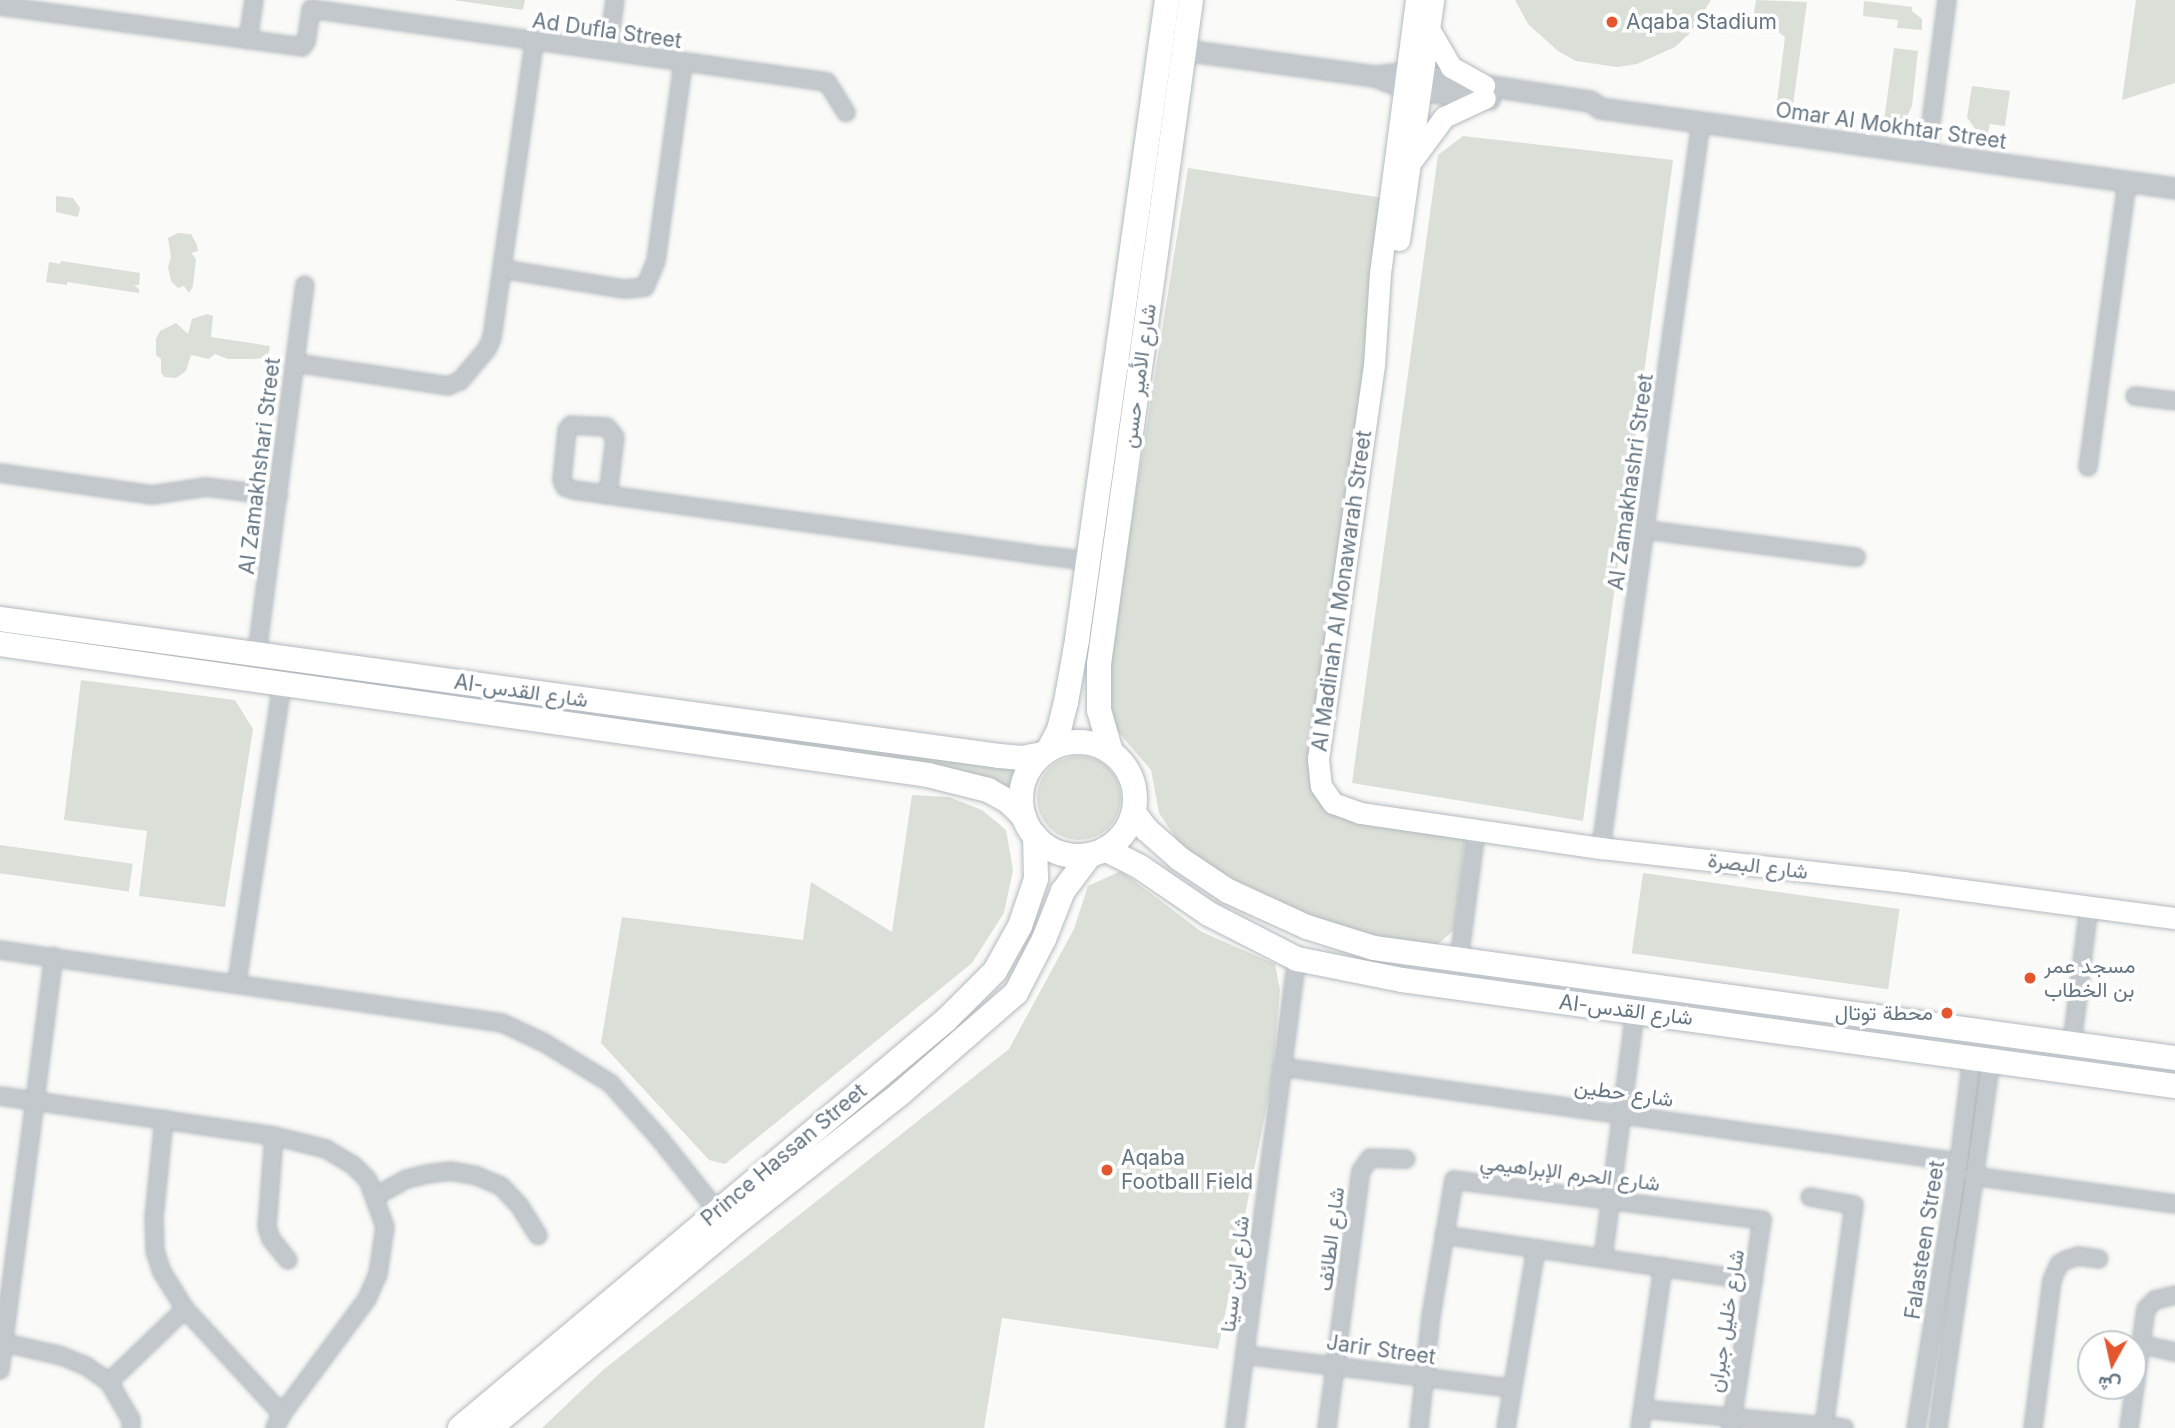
<!DOCTYPE html>
<meta charset="utf-8">
<style>
body{margin:0}
#map{position:relative;width:2175px;height:1428px;overflow:hidden;background:#fafaf8;font-family:Inter,Vazirmatn,sans-serif}
div>[style]{position:absolute}
[style*='--x']{left:calc(var(--x)*1px);top:calc(var(--y)*1px);width:calc(var(--w)*1px);rotate:calc(var(--a)*1deg)}
.green>*{inset:0;background:#dadfd7;transform-origin:0 0}
.round{border-radius:50%}
.roads{filter:drop-shadow(0 0 2px #b3babf) drop-shadow(0 0 2px #b3babf)}
.minor>*{height:16px;margin:-8px;padding:0 8px;transform-origin:8px;border-radius:8px;background:#c3c8cc}
.tertiary>*{height:19px;margin:-9.5px;padding:0 9.5px;transform-origin:9.5px;border-radius:9.5px;background:#c3c8cc}
.secondary>*{height:21px;margin:-10.5px;padding:0 10.5px;transform-origin:10.5px;border-radius:10.5px;background:#fff}
.primary>*{height:24px;margin:-12px;padding:0 12px;transform-origin:12px;border-radius:12px;background:#fff}
.primary>.ring{margin:-12px;padding:0;box-sizing:content-box;background:none;border:24px solid #fff;border-radius:50%}
.dots>*{width:19px;height:19px;translate:-50% -50%;box-sizing:border-box;border:4px solid #fff;border-radius:50%}
span{translate:-50% -50%;white-space:nowrap;text-align:center;line-height:1.15;-webkit-text-stroke:7px #fff;paint-order:stroke}
.poi-label{font-size:21px;color:#657683}
.left{translate:0 -50%;text-align:left}
.right{translate:-100% -50%;text-align:right}
.street-label{font-size:21px;color:#657683}
.north{position:absolute;left:2077px;top:1330px;width:70px;height:70px;box-sizing:border-box;background:#fff;border:2px solid #c1c8cd;border-radius:50%;rotate:188deg;font-size:19px;font-weight:700;line-height:28px;text-align:center;color:#657683}
.north::after{content:'';display:block;margin:auto;width:24px;height:32px;background:#e4572e;clip-path:polygon(50% 0,100% 100%,50% 72%,0 100%)}
</style>
<div id="map">
<div class="green">
<i style="clip-path:polygon(453px 0,525px 0,523px 10px)"></i>
<i style="clip-path:polygon(1515px 0,1711px 0,1690px 33px,1675px 47px,1637px 64px,1617px 67px,1576px 61px,1558px 51px,1528px 24px)"></i>
<i style="clip-path:polygon(1756px 0,1807px 2px,1793px 105px,1777px 102px,1785px 37px,1775px 30px,1752px 26px)"></i>
<i style="clip-path:polygon(2136px 0,2175px 0,2175px 83px,2122px 100px)"></i>
<i style="clip-path:polygon(1864px 1px,1912px 7px,1912px 11px,1922px 19px,1922px 30px,1897px 28px,1898px 20px,1863px 16px)"></i>
<i style="clip-path:polygon(1894px 48px,1918px 51px,1912px 106px,1907px 116px,1896px 123px,1886px 127px,1874px 126px,1875px 120px,1884px 121px)"></i>
<i style="clip-path:polygon(1972px 86px,2010px 91px,2005px 126px,1990px 124px,1987px 136px,1975px 129px,1967px 117px)"></i>
<i style="clip-path:polygon(1463px 136px,1673px 160px,1583px 821px,1352px 783px,1438px 155px)"></i>
<i style="clip-path:polygon(1188px 168px,1390px 199px,1315px 782px,1339px 812px,1465px 839px,1454px 930px,1438px 944px,1387px 938px,1322px 922px,1227px 876px,1181px 846px,1159px 813px,1151px 770px,1113px 726px,1105px 687px)"></i>
<i style="clip-path:polygon(56px 196px,73px 198px,80px 208px,78px 217px,56px 212px)"></i>
<i style="clip-path:polygon(178px 233px,191px 234px,197px 245px,198px 251px,191px 253px,196px 259px,193px 286px,189px 293px,184px 286px,178px 288px,171px 281px,168px 267px,171px 257px,168px 238px)"></i>
<i style="clip-path:polygon(61px 261px,140px 273px,139px 285px,134px 285px,139px 289px,139px 293px,67px 282px,67px 285px,46px 282px,49px 262px,60px 264px)"></i>
<i style="clip-path:polygon(207px 314px,213px 316px,211px 337px,270px 346px,269px 352px,265px 358px,252px 359px,228px 359px,215px 354px,209px 359px,191px 355px,186px 371px,176px 378px,165px 377px,161px 373px,161px 359px,156px 355px,156px 339px,160px 331px,176px 323px,188px 334px,192px 319px)"></i>
<i style="clip-path:polygon(81px 680px,235px 700px,253px 729px,225px 907px,139px 896px,147px 831px,64px 820px)"></i>
<i style="clip-path:polygon(603px 716px,675px 725px,702px 723px,1017px 765px,1013px 791px,601px 718px)"></i>
<i class="round" style="left:1037px;top:756px;width:84px;height:84px"></i>
<i style="clip-path:polygon(912px 795px,949px 797px,982px 810px,1006px 830px,1013px 870px,1004px 913px,972px 963px,725px 1164px,709px 1160px,601px 1043px,622px 917px,803px 940px,811px 882px,892px 932px)"></i>
<i style="left:0;top:845px;width:134px;height:28px;rotate:8deg"></i>
<i style="clip-path:polygon(1121px 871px,1202px 932px,1275px 964px,1280px 990px,1272px 1080px,1218px 1349px,1002px 1318px,984px 1428px,542px 1428px,603px 1370px,1009px 1049px,1074px 929px,1088px 886px)"></i>
<i style="left:1643px;top:873px;width:259px;height:81px;rotate:8deg"></i>
</div>
<div class="roads">
<div class="minor">
<i style="--x:0;--y:6;--w:305;--a:7.7"></i>
<i style="--x:302;--y:47;--w:6;--a:-51"></i>
<i style="--x:306;--y:42;--w:33;--a:-81"></i>
<i style="--x:311;--y:9;--w:521;--a:8.05"></i>
<i style="--x:827;--y:82;--w:36;--a:58"></i>
<i style="--x:248;--y:40;--w:40;--a:-81.5"></i>
<i style="--x:608;--y:51;--w:51;--a:-82.2"></i>
<i style="--x:1927;--y:154;--w:155;--a:-82.6"></i>
<i style="--x:502;--y:269;--w:124;--a:9.3"></i>
<i style="--x:624;--y:289;--w:21;--a:-5"></i>
<i style="--x:645;--y:287;--w:28;--a:-67"></i>
<i style="--x:656;--y:261;--w:200;--a:-82.2"></i>
<i style="--x:295;--y:363;--w:155;--a:8.5"></i>
<i style="--x:448;--y:386;--w:13;--a:-23"></i>
<i style="--x:460;--y:381;--w:42;--a:-49.8"></i>
<i style="--x:487;--y:349;--w:12;--a:-66"></i>
<i style="--x:492;--y:338;--w:299;--a:-81.9"></i>
<i style="--x:2135;--y:396;--w:40;--a:7.1"></i>
<i style="--x:2088;--y:467;--w:288;--a:-82.2"></i>
<i style="--x:0;--y:473;--w:154;--a:8.2"></i>
<i style="--x:152;--y:495;--w:55;--a:-8.4"></i>
<i style="--x:206;--y:487;--w:73;--a:7.1"></i>
<i style="--x:608;--y:495;--w:58;--a:-83.1"></i>
<i style="--x:615;--y:437;--w:13;--a:-129"></i>
<i style="--x:607;--y:427;--w:36;--a:-177"></i>
<i style="--x:571;--y:425;--w:6;--a:129"></i>
<i style="--x:567;--y:430;--w:50;--a:95.7"></i>
<i style="--x:562;--y:480;--w:8;--a:67"></i>
<i style="--x:565;--y:487;--w:9;--a:18"></i>
<i style="--x:574;--y:490;--w:34;--a:8"></i>
<i style="--x:608;--y:495;--w:212;--a:7.9"></i>
<i style="--x:818;--y:524;--w:231;--a:8"></i>
<i style="--x:1047;--y:556;--w:42;--a:6.8"></i>
<i style="--x:1647;--y:530;--w:211;--a:7.4"></i>
<i style="--x:257;--y:653;--w:371;--a:-82.6"></i>
<i style="--x:1601;--y:848;--w:733;--a:-82.16"></i>
<i style="--x:0;--y:950;--w:507;--a:8.27"></i>
<i style="--x:502;--y:1023;--w:45;--a:24.9"></i>
<i style="--x:543;--y:1042;--w:79;--a:31.5"></i>
<i style="--x:610;--y:1083;--w:75;--a:48.2"></i>
<i style="--x:660;--y:1139;--w:100;--a:51.5"></i>
<i style="--x:1459;--y:960;--w:131;--a:-82.5"></i>
<i style="--x:237;--y:982;--w:301;--a:-81.4"></i>
<i style="--x:2072;--y:1043;--w:137;--a:-82.9"></i>
<i style="--x:1282;--y:1067;--w:684;--a:7.99"></i>
<i style="--x:0;--y:1096;--w:277;--a:8.3"></i>
<i style="--x:274;--y:1136;--w:54;--a:14"></i>
<i style="--x:326;--y:1149;--w:31;--a:31"></i>
<i style="--x:353;--y:1165;--w:21;--a:45"></i>
<i style="--x:368;--y:1180;--w:50;--a:70.1"></i>
<i style="--x:385;--y:1227;--w:48;--a:98.5"></i>
<i style="--x:378;--y:1274;--w:27;--a:114"></i>
<i style="--x:367;--y:1299;--w:143;--a:126.5"></i>
<i style="--x:282;--y:1414;--w:16;--a:117"></i>
<i style="--x:164;--y:1119;--w:100;--a:95.8"></i>
<i style="--x:154;--y:1218;--w:33;--a:88"></i>
<i style="--x:155;--y:1251;--w:22;--a:72"></i>
<i style="--x:162;--y:1272;--w:44;--a:58.1"></i>
<i style="--x:185;--y:1309;--w:143;--a:47.3"></i>
<i style="--x:274;--y:1136;--w:91;--a:94.4"></i>
<i style="--x:267;--y:1227;--w:13;--a:72"></i>
<i style="--x:271;--y:1239;--w:27;--a:51"></i>
<i style="--x:1973;--y:1176;--w:204;--a:7.9"></i>
<i style="--x:376;--y:1196;--w:35;--a:-29"></i>
<i style="--x:407;--y:1179;--w:21;--a:-14"></i>
<i style="--x:427;--y:1174;--w:23;--a:-7"></i>
<i style="--x:450;--y:1171;--w:27;--a:10"></i>
<i style="--x:477;--y:1176;--w:26;--a:23"></i>
<i style="--x:501;--y:1186;--w:26;--a:47"></i>
<i style="--x:519;--y:1205;--w:36;--a:58"></i>
<i style="--x:1810;--y:1197;--w:45;--a:10.3"></i>
<i style="--x:1854;--y:1205;--w:225;--a:97.7"></i>
<i style="--x:1444;--y:1235;--w:313;--a:8.4"></i>
<i style="--x:1603;--y:1258;--w:248;--a:-82.6"></i>
<i style="--x:5;--y:1343;--w:58;--a:12.8"></i>
<i style="--x:62;--y:1356;--w:26;--a:23"></i>
<i style="--x:86;--y:1366;--w:28;--a:35"></i>
<i style="--x:109;--y:1382;--w:44;--a:59.9"></i>
<i style="--x:131;--y:1420;--w:8;--a:90"></i>
<i style="--x:2140;--y:1344;--w:36;--a:13"></i>
<i style="--x:1245;--y:1355;--w:268;--a:7.1"></i>
<i style="--x:0;--y:1370;--w:417;--a:-82.6"></i>
<i style="--x:109;--y:1382;--w:105;--a:-43.8"></i>
<i style="--x:1643;--y:1409;--w:202;--a:5.4"></i>
<i style="--x:1235;--y:1428;--w:473;--a:-82.5"></i>
<i style="--x:1327;--y:1428;--w:259;--a:-82.5"></i>
<i style="--x:1361;--y:1171;--w:16;--a:-55"></i>
<i style="--x:1370;--y:1158;--w:36;--a:2"></i>
<i style="--x:1419;--y:1428;--w:113;--a:-83.9"></i>
<i style="--x:1431;--y:1316;--w:138;--a:-80.4"></i>
<i style="--x:1454;--y:1180;--w:311;--a:7.4"></i>
<i style="--x:1762;--y:1220;--w:210;--a:98.5"></i>
<i style="--x:1506;--y:1428;--w:181;--a:-80.5"></i>
<i style="--x:1640;--y:1428;--w:163;--a:-81.9"></i>
<i style="--x:1916;--y:1428;--w:269;--a:-80.8"></i>
<i style="--x:1959;--y:1162;--w:106;--a:-82.9"></i>
<i style="--x:1938;--y:1428;--w:372;--a:-81.8"></i>
<i style="--x:2033;--y:1428;--w:149;--a:-82.7"></i>
<i style="--x:2052;--y:1280;--w:17;--a:-66"></i>
<i style="--x:2059;--y:1264;--w:8;--a:-30"></i>
<i style="--x:2066;--y:1260;--w:13;--a:-18"></i>
<i style="--x:2078;--y:1256;--w:21;--a:8"></i>
<i style="--x:2129;--y:1428;--w:120;--a:-81.9"></i>
<i style="--x:2146;--y:1309;--w:13;--a:-45"></i>
<i style="--x:2155;--y:1300;--w:21;--a:-14"></i>
</div>
<div class="tertiary">
<i style="--x:1184;--y:50;--w:193;--a:7.8"></i>
<i style="--x:1375;--y:76;--w:31;--a:-6"></i>
<i style="--x:1406;--y:73;--w:186;--a:8.7"></i>
<i style="--x:1590;--y:101;--w:12;--a:35"></i>
<i style="--x:1600;--y:108;--w:581;--a:7.92"></i>
<i style="--x:1375;--y:76;--w:32;--a:22"></i>
<i style="--x:1405;--y:88;--w:85;--a:7.5"></i>
</div>
<div class="secondary">
<i style="--x:1416;--y:0;--w:275;--a:97.5"></i>
<i style="--x:1380;--y:273;--w:92;--a:93.7"></i>
<i style="--x:1374;--y:365;--w:398;--a:98.1"></i>
<i style="--x:1318;--y:759;--w:27;--a:84"></i>
<i style="--x:1321;--y:786;--w:21;--a:55"></i>
<i style="--x:1333;--y:803;--w:29;--a:20"></i>
<i style="--x:1360;--y:813;--w:244;--a:8.3"></i>
<i style="--x:1601;--y:848;--w:305;--a:6.4"></i>
<i style="--x:1904;--y:882;--w:273;--a:7.6"></i>
<i style="--x:1429;--y:29;--w:44;--a:59.9"></i>
<i style="--x:1451;--y:67;--w:38;--a:29"></i>
<i style="--x:1413;--y:159;--w:52;--a:-53.6"></i>
<i style="--x:1444;--y:117;--w:45;--a:-24.9"></i>
<i style="--x:1399;--y:240;--w:242;--a:-81.9"></i>
</div>
<div class="primary">
<i style="--x:0;--y:619;--w:1008;--a:7.81"></i>
<i style="--x:999;--y:756;--w:23;--a:5"></i>
<i style="--x:1022;--y:758;--w:20;--a:-11"></i>
<i style="--x:0;--y:644;--w:937;--a:8.03"></i>
<i style="--x:928;--y:775;--w:62;--a:14"></i>
<i style="--x:988;--y:790;--w:23;--a:29"></i>
<i style="--x:1008;--y:801;--w:23;--a:45"></i>
<i class="ring" style="left:1021px;top:742px;width:90px;height:90px"></i>
<i style="--x:1049;--y:749;--w:21;--a:-62"></i>
<i style="--x:1059;--y:730;--w:29;--a:-76"></i>
<i style="--x:1066;--y:702;--w:63;--a:-79.9"></i>
<i style="--x:1077;--y:640;--w:646;--a:-82"></i>
<i style="--x:1111;--y:752;--w:44;--a:-105.9"></i>
<i style="--x:1099;--y:710;--w:46;--a:-90"></i>
<i style="--x:1099;--y:664;--w:670;--a:-82.11"></i>
<i style="--x:1134;--y:813;--w:21;--a:53"></i>
<i style="--x:1147;--y:830;--w:44;--a:41.3"></i>
<i style="--x:1180;--y:859;--w:58;--a:33.7"></i>
<i style="--x:1228;--y:891;--w:87;--a:24.5"></i>
<i style="--x:1307;--y:927;--w:70;--a:17.4"></i>
<i style="--x:1374;--y:948;--w:809;--a:7.82"></i>
<i style="--x:1105;--y:849;--w:39;--a:27"></i>
<i style="--x:1140;--y:867;--w:83;--a:34.3"></i>
<i style="--x:1209;--y:914;--w:99;--a:27.1"></i>
<i style="--x:1297;--y:959;--w:107;--a:11.3"></i>
<i style="--x:1402;--y:980;--w:780;--a:7.81"></i>
<i style="--x:460;--y:1428;--w:635;--a:-40.01"></i>
<i style="--x:946;--y:1020;--w:69;--a:-45"></i>
<i style="--x:995;--y:971;--w:51;--a:-60.9"></i>
<i style="--x:1020;--y:926;--w:50;--a:-71.2"></i>
<i style="--x:1036;--y:879;--w:43;--a:-91.3"></i>
<i style="--x:490;--y:1428;--w:314;--a:-39.8"></i>
<i style="--x:731;--y:1227;--w:216;--a:-38.2"></i>
<i style="--x:901;--y:1093;--w:152;--a:-41"></i>
<i style="--x:1016;--y:993;--w:61;--a:-62.6"></i>
<i style="--x:1044;--y:939;--w:52;--a:-68.4"></i>
<i style="--x:1063;--y:891;--w:45;--a:-53.1"></i>
</div>
</div>
<div class="dots">
<i style="left:1612px;top:22px;background:#e4572e"></i>
<i style="left:2030px;top:978px;background:#e4572e"></i>
<i style="left:1947px;top:1013px;background:#e4572e"></i>
<i style="left:1107px;top:1170px;background:#e4572e"></i>
</div>
<div class="poi-label">
<span class="left" style="left:1626px;top:22px">Aqaba Stadium</span>
<span class="left" style="left:2044px;top:978px">مسجد عمر<br>بن الخطاب</span>
<span class="right" style="left:1933px;top:1013px">محطة توتال</span>
<span class="left" style="left:1121px;top:1170px">Aqaba<br>Football Field</span>
</div>
<div class="street-label">
<span style="left:607px;top:31px;rotate:8deg">Ad Dufla Street</span>
<span style="left:1891px;top:126px;rotate:8deg">Omar Al Mokhtar Street</span>
<span style="left:1139px;top:376px;rotate:-82deg">شارع الأمير حسن</span>
<span style="left:260px;top:466px;rotate:-83deg">Al Zamakhshari Street</span>
<span style="left:1631px;top:482px;rotate:-82deg">Al Zamakhashri Street</span>
<span style="left:1342px;top:591px;rotate:-82deg">Al Madinah Al Monawarah Street</span>
<span style="left:521px;top:691px;rotate:8deg">Al-شارع القدس</span>
<span style="left:1758px;top:866px;rotate:7deg">شارع البصرة</span>
<span style="left:1626px;top:1010px;rotate:7deg">Al-شارع القدس</span>
<span style="left:1624px;top:1093px;rotate:8deg">شارع حطين</span>
<span style="left:784px;top:1155px;rotate:-40deg">Prince Hassan Street</span>
<span style="left:1570px;top:1173px;rotate:7deg">شارع الحرم الإبراهيمي</span>
<span style="left:1331px;top:1239px;rotate:-83deg">شارع الطائف</span>
<span style="left:1925px;top:1240px;rotate:-81deg">Falasteen Street</span>
<span style="left:1235px;top:1274px;rotate:-83deg">شارع ابن سينا</span>
<span style="left:1726px;top:1321px;rotate:-81deg">شارع خليل جبران</span>
<span style="left:1381px;top:1350px;rotate:8deg">Jarir Street</span>
</div>
<div class="north">ش</div>
</div>
